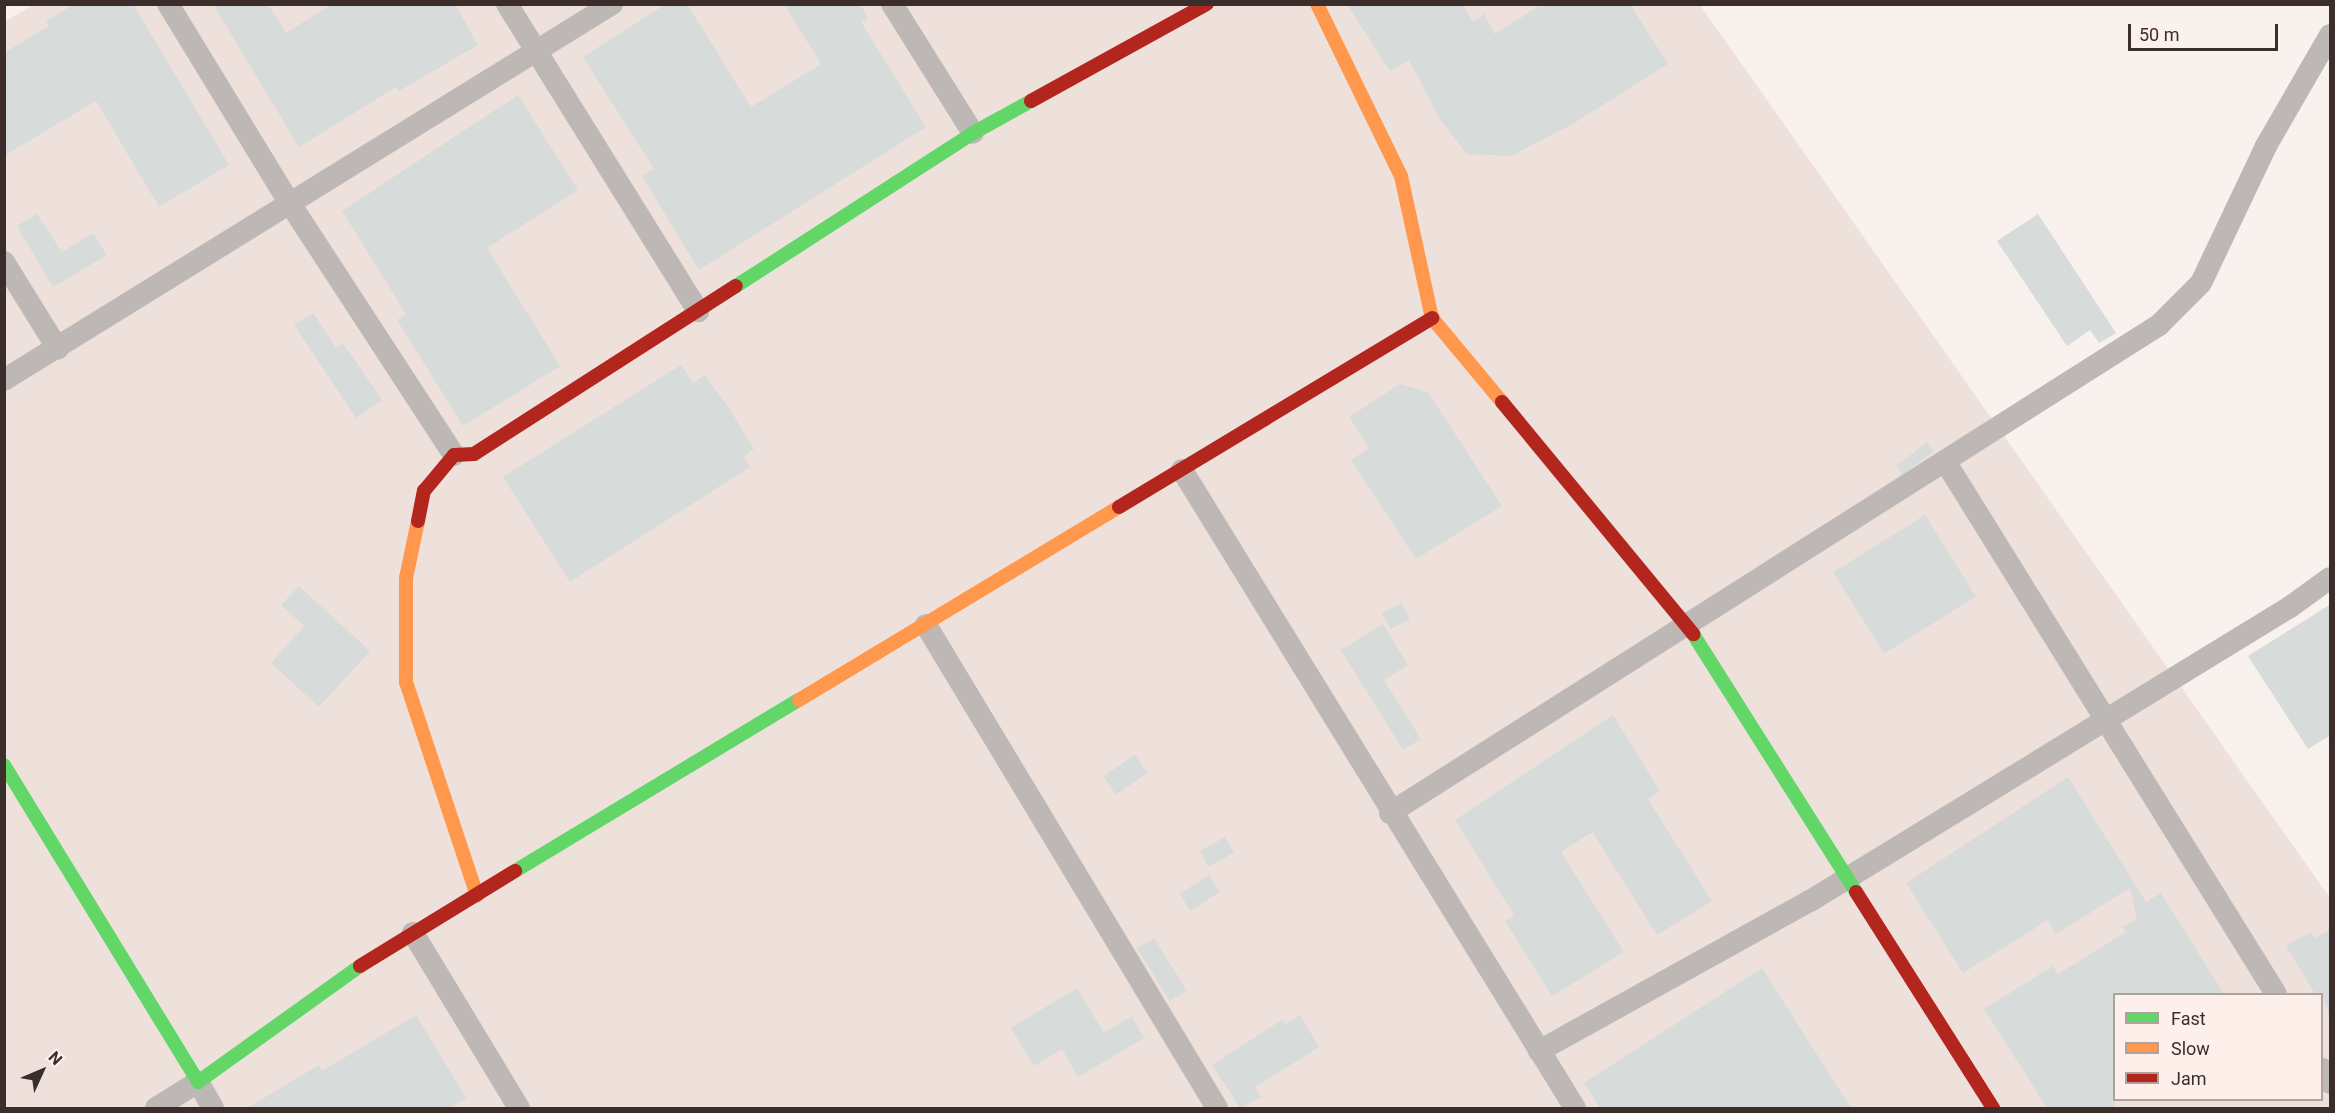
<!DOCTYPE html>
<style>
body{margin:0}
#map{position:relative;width:2335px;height:1113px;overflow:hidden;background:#f9f1ee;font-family:Roboto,sans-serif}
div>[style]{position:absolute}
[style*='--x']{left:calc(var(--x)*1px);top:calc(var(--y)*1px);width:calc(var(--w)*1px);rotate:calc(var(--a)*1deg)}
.built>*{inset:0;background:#eee1dc}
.building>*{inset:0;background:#d7dbda;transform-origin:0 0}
.street>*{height:22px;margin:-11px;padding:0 11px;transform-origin:11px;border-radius:11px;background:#bdb8b6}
.fast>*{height:14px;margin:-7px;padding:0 7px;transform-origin:7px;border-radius:7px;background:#63d668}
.slow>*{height:14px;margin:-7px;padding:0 7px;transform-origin:7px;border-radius:7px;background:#ff974d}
.jam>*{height:14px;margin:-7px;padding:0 7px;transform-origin:7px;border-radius:7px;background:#b3261e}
span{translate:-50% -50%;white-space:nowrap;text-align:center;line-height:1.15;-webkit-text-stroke:6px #fdefea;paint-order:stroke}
.frame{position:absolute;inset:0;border:6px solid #3b2e2a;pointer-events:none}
.legend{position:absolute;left:2113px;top:993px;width:210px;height:108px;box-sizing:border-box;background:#fdefea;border:2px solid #afa29d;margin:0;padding:8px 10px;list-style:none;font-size:18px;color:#3b2e2a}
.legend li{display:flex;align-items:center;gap:12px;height:30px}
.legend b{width:30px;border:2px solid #afa29d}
.north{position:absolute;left:12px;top:1041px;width:60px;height:60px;-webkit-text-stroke:4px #fdefea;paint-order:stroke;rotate:46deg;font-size:16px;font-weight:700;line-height:24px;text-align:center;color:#3b2e2a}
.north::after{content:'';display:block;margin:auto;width:21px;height:27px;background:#3b2e2a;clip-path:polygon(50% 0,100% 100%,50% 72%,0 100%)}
.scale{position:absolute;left:2128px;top:24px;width:150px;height:27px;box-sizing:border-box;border:3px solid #3b2e2a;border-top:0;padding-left:8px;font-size:18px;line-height:21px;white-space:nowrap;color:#3b2e2a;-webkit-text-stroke:4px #fdefea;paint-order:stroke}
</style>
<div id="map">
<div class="built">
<i style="clip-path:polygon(evenodd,33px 5px,1700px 5px,2330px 898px,2330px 1108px,5px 1108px,4px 22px,33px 5px,2114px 994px,2322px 994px,2322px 1100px,2114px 1100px,2114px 994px)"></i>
</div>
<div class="building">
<i style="clip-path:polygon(74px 4px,133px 4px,229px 165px,159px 207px,96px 101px,4px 156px,4px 53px,49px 26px,46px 22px)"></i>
<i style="clip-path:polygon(213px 4px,268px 4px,286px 33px,332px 4px,455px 4px,478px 45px,399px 91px,396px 87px,299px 147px)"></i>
<i style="clip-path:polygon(666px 4px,687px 4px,751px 107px,821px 64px,784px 4px,860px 4px,868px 18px,861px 22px,926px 127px,699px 270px,642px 176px,654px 169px,583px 57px)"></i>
<i style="clip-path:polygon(1347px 4px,1462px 4px,1473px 22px,1484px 14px,1495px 34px,1542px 4px,1630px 4px,1668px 64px,1571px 125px,1511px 156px,1467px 154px,1441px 121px,1409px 60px,1390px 71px)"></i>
<i style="clip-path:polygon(518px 95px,578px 190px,487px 248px,560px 366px,463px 426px,397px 320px,406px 314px,342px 211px)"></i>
<i style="clip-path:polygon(37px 214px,62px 252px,93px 233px,107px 255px,53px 287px,17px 226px)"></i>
<i style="clip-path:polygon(2038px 214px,2116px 333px,2099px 343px,2090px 330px,2067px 346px,1997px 241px)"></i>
<i style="clip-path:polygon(313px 313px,336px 348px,343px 343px,382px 400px,356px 418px,294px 325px)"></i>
<i style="clip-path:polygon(681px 365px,693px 383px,705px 375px,731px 411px,754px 449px,743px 457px,750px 467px,570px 582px,503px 477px)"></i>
<i style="clip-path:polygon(1400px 384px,1428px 392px,1502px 506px,1416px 559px,1351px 460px,1369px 448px,1349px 417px)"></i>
<i style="left:1927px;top:442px;width:11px;height:39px;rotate:52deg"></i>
<i style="left:1925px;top:515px;width:96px;height:108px;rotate:58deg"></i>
<i style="clip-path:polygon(299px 586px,370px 651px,319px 707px,271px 663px,304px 626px,281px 605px)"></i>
<i style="left:1401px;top:603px;width:18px;height:22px;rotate:61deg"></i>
<i style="clip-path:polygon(2331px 604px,2331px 735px,2308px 749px,2248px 656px)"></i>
<i style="clip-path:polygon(1383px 624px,1408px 665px,1384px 680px,1421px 739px,1403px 750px,1341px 650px)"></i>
<i style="clip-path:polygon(1613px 715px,1660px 791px,1648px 799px,1712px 901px,1657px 935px,1593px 833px,1589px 834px,1561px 852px,1624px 952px,1552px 996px,1505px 921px,1514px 915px,1455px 820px)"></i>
<i style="left:1135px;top:755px;width:22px;height:38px;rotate:56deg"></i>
<i style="clip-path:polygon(2068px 777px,2146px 902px,2161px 893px,2224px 994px,2115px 994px,2115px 1108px,2047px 1108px,1984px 1009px,2053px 966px,2058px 974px,2126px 932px,2123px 927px,2137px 919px,2130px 888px,2056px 934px,2048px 920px,1963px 973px,1906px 883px)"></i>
<i style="left:1225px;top:837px;width:18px;height:29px;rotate:61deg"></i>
<i style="left:1209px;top:875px;width:20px;height:35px;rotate:57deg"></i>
<i style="clip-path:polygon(2331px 929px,2331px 1020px,2322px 994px,2315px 994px,2286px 946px,2311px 932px,2315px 938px)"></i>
<i style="left:1154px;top:938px;width:62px;height:20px;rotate:58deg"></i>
<i style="clip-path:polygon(1762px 968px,1851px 1108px,1600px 1108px,1584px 1083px)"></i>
<i style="clip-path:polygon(1077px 988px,1104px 1033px,1132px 1016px,1144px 1038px,1078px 1077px,1062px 1049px,1034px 1066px,1011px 1028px)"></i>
<i style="clip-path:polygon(416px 1015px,466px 1098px,449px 1108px,247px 1108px,319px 1065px,322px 1071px)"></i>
<i style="clip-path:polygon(1300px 1015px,1319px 1047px,1255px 1087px,1261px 1097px,1240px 1108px,1212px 1065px,1283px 1019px,1286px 1024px)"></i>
</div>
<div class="street">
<i style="--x:168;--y:4;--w:232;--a:58.6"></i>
<i style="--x:289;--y:202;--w:302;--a:56.9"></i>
<i style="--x:507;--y:4;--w:362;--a:58.1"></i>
<i style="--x:892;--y:4;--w:152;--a:57.9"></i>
<i style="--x:4;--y:262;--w:102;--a:58.2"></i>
<i style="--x:4;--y:380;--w:715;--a:-31.73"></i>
<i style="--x:1945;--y:461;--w:627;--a:58.16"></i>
<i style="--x:1182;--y:470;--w:749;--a:58.37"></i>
<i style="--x:926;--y:625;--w:564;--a:58.93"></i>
<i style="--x:1390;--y:813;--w:911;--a:-32.4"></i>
<i style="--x:2159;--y:325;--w:59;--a:-45"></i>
<i style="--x:2201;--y:283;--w:152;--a:-64.6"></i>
<i style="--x:2266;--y:146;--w:128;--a:-60"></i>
<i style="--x:413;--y:933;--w:205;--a:58.8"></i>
<i style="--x:1539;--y:1051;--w:310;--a:-29"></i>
<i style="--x:1810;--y:901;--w:563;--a:-31.49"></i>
<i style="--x:2290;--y:607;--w:49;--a:-35.9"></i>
<i style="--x:2322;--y:1069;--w:16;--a:60"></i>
<i style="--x:156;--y:1108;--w:49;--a:-31.8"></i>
<i style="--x:198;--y:1082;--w:30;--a:60"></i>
</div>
<div class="fast">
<i style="--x:736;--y:286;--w:282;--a:-32.8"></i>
<i style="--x:973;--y:133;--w:66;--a:-28.9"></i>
<i style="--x:1693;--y:634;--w:305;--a:57.7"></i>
<i style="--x:4;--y:765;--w:372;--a:58.5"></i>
<i style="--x:198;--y:1082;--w:199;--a:-35.6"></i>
<i style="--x:515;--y:871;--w:332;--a:-31.1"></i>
</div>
<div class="slow">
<i style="--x:1317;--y:4;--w:191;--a:64"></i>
<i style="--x:1401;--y:176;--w:145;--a:77.7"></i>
<i style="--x:1432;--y:318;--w:109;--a:50.2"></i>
<i style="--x:418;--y:521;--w:58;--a:101.9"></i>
<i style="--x:406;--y:578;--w:104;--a:90"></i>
<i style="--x:406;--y:682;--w:225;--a:71.6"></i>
<i style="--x:799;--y:700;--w:374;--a:-31.1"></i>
</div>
<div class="jam">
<i style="--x:1031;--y:101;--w:201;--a:-28.9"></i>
<i style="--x:1502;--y:402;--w:301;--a:50.5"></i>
<i style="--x:1119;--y:507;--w:366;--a:-31.1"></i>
<i style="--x:418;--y:521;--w:31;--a:-79"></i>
<i style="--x:424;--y:491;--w:47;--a:-50.2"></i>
<i style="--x:454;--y:455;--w:20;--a:-3"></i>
<i style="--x:474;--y:454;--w:311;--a:-32.7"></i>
<i style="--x:1856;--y:892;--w:256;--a:57.6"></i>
<i style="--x:360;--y:966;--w:182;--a:-31.5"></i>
</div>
<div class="frame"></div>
<ul class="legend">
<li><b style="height:8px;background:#63d668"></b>Fast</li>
<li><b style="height:8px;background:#ff974d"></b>Slow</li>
<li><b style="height:8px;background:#b3261e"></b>Jam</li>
</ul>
<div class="north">N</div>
<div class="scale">50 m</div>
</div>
